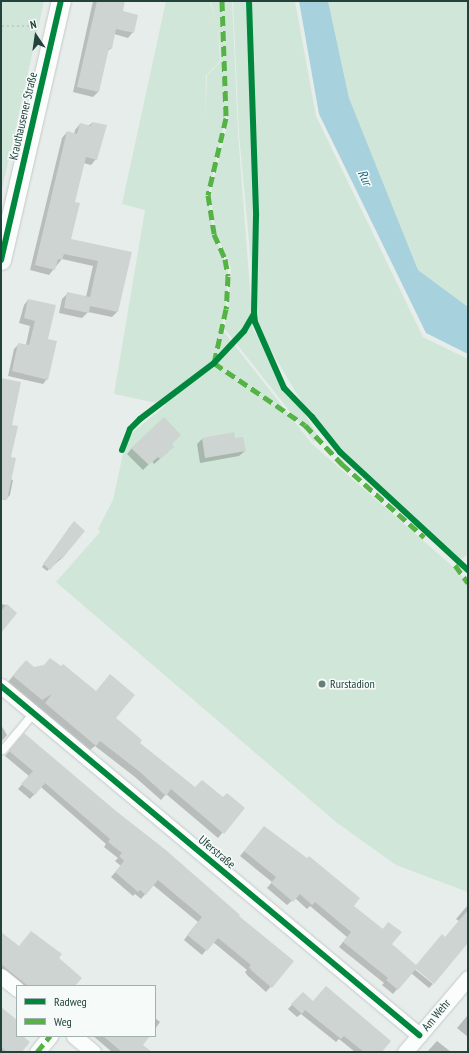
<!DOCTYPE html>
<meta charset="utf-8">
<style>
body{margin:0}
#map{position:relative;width:469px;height:1053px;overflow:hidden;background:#e7edea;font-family:"PT Sans Narrow",sans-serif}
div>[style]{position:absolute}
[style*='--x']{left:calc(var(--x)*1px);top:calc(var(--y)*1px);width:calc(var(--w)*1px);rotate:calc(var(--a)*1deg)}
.green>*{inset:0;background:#d0e6d8}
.water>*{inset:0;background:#a7d1dc}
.shadow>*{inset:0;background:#0003}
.building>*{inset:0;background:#ced4d2}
.path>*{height:2.5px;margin-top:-1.25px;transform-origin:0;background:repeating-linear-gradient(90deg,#c2ccca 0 2px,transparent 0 5px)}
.roads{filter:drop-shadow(0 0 1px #c4cac8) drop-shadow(0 0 1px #c4cac8)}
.service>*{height:8px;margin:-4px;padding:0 4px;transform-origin:4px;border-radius:4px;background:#fbfcfc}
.minor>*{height:15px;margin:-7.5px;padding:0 7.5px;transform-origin:7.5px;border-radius:7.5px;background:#fbfcfc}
.tertiary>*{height:19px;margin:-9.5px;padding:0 9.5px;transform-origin:9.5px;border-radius:9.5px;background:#fbfcfc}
.quiet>*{height:5px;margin-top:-2.5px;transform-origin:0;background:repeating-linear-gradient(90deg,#55b346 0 10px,transparent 0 15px)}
.cycleway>*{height:6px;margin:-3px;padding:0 3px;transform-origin:3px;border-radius:3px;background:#00873e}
.dots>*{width:11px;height:11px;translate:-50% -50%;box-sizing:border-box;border:2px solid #f6fbf9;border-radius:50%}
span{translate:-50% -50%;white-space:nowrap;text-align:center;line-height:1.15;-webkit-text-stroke:3px #f6fbf9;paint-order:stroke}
.street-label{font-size:12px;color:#23423c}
.poi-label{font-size:12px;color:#23423c}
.left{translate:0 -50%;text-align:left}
.water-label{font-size:13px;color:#196a83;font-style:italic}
.frame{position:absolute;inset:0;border:2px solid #23423c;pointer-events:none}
.legend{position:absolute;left:16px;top:985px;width:140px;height:52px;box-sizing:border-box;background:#f6fbf9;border:1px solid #a2b1ad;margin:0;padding:5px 7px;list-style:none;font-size:12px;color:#23423c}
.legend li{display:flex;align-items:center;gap:8px;height:20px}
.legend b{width:20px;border:1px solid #a2b1ad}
.north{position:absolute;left:16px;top:16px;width:40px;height:40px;-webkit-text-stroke:3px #f6fbf9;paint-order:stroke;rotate:347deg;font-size:11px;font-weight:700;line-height:16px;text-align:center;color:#23423c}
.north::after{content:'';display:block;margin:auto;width:14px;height:18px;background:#23423c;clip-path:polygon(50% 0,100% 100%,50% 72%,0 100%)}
</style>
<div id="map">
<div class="green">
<i style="clip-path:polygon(1px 1px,44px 1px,1px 194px)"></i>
<i style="clip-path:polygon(166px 1px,209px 1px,218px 23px,220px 61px,206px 76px,205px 119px,207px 76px,221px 61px,218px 23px,210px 1px,232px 1px,238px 133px,253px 329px,318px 436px,314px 442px,224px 328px,228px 309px,231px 268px,216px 233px,210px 196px,229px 118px,226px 116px,208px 195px,214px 234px,228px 268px,226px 309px,221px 328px,312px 444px,458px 571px,468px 582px,468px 892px,396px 865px,336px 822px,56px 582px,100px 532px,98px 529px,113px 500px,124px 449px,129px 437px,133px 432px,166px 405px,114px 394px,145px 210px,122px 204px)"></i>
<i style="clip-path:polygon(233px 1px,295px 1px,316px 116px,423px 337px,468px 359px,468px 554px,460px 560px,393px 504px,319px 431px,257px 327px,239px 134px)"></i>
<i style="clip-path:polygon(328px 1px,468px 1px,468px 307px,418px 270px,349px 98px)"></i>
</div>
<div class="water">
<i style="clip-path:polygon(299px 1px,328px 1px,349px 98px,418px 270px,468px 307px,468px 354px,426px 333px,319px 114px)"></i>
</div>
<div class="shadow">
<i style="clip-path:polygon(93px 1px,124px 1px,121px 12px,133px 32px,128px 38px,114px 34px,111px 48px,107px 52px,98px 92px,93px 97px,73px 92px)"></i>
<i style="clip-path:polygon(92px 123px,96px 159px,91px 165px,83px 163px,74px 202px,70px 240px,131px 253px,117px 312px,112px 317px,88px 312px,82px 318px,59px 313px,62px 299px,68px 293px,86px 297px,93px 266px,62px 259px,49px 275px,30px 270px,62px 138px,67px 132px,74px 134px,75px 130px,80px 124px,88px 126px)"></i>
<i style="clip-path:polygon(28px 300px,47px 340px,47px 379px,43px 384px,8px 376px,14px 349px,19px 344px,26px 345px,30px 326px,19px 323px,24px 305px)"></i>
<i style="clip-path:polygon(1px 379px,11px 425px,10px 479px,13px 480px,10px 495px,5px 500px,1px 499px)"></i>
<i style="clip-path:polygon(202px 439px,245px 451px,239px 456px,200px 463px,197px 444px)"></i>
<i style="clip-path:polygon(170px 444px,168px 452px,154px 464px,152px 461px,143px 470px,127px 454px,132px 448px)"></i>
<i style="clip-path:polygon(71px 525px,62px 558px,47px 571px,42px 567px)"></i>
<i style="clip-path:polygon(1px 604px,6px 605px,1px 631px)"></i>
<i style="clip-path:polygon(21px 666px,34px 668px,114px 719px,138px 743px,195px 788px,243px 808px,218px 838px,166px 794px,161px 800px,135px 777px,95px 746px,90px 750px,8px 682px)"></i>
<i style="clip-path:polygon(1px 725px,7px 735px,1px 742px)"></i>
<i style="clip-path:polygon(20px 739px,293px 961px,266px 992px,248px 976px,245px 972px,247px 970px,213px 942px,202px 955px,184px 940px,198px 922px,153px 885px,141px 899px,135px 894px,133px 896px,111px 877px,121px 866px,115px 861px,118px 858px,104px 847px,106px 844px,41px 787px,30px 799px,18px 789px,29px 776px,5px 756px)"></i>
<i style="clip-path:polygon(260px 832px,382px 930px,388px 924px,390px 944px,416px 966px,445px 938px,459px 921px,456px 919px,468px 905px,468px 941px,434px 982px,413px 965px,412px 967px,433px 984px,429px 988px,411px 973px,393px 994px,382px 985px,384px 983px,339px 947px,347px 937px,310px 906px,307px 909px,295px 898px,287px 905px,267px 888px,272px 882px,240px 856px)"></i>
<i style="clip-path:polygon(1px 933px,18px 947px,57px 958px,74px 986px,17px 986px,1px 973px)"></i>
<i style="clip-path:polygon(299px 997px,381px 1052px,355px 1052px,339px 1039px,336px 1042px,301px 1014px,297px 1017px,288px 1009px)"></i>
<i style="clip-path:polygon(468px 1015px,468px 1037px,457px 1028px)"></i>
<i style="clip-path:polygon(155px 1018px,160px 1022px,155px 1029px)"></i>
<i style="clip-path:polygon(1px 1021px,17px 1021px,17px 1036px,22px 1036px,21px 1052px,1px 1052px)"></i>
<i style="clip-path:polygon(93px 1036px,149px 1036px,142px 1045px,150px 1052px,112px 1052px)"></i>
<i style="clip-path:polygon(437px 1041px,451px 1052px,427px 1052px)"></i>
</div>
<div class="building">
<i style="clip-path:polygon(97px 1px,125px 1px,123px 11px,138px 15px,134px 33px,116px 29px,112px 49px,109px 48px,99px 92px,77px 87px)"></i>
<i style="clip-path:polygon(92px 122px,107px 125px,97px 160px,86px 157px,75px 202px,80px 203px,71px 239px,132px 252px,118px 312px,90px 306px,89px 313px,64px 308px,67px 292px,90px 297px,98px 261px,64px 254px,62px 260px,58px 259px,55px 270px,35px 265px,67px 131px,77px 134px,80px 123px,91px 126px)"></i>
<i style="clip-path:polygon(28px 299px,56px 305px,48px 339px,57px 341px,48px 380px,12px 371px,18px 343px,29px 345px,35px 321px,24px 318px)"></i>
<i style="clip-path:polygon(1px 378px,21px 382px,12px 425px,18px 426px,11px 457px,16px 458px,7px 500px,1px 499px)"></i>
<i style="clip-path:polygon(164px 417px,181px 435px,172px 444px,174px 447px,160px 459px,158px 457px,149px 465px,131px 448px)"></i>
<i style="clip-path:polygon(234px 432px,235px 438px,243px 437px,246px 451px,205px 458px,202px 438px)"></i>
<i style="clip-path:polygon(74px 521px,85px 531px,62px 559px,60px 558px,50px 570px,43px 564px)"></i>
<i style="clip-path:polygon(7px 604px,17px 613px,1px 633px,1px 611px)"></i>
<i style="clip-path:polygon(50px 658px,61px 666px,63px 664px,96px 691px,110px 674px,135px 695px,116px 718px,142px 740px,140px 743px,195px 787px,202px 780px,223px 797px,227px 793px,245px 808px,224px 834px,171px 789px,166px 796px,140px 772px,100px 741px,96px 746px,45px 703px,52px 694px,42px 700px,13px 676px,26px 660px,34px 667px,44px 665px)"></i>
<i style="clip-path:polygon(24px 733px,116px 811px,167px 851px,240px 915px,239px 916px,294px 961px,272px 988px,252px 971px,249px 967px,251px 965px,218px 938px,207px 951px,187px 935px,202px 917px,158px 880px,146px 895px,140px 890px,138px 892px,115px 872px,124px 861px,119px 856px,122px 853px,108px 842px,110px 839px,45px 783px,35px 795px,21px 784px,33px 771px,9px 751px)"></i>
<i style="clip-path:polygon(264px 826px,307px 858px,309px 856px,360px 898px,354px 906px,383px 929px,388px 922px,402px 932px,392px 944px,416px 965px,442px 934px,445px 937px,468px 910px,468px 943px,434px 984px,416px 969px,398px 990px,386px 980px,388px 978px,343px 942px,351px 932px,315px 902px,312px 905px,300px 894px,293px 902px,271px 883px,276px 877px,244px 851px)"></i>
<i style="clip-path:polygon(31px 931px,62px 954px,59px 958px,82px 978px,75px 986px,28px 986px,1px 964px,1px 932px,19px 946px)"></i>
<i style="clip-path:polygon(326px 986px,391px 1041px,382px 1052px,364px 1052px,344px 1036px,341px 1039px,305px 1010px,302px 1014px,291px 1004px,303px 992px,313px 1001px)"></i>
<i style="clip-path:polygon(1px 1007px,17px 1020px,17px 1036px,23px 1036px,30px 1042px,22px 1052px,7px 1052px,1px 1047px)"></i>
<i style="clip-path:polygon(103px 1036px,150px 1036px,143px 1045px,152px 1052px,122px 1052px)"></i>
</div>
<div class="path">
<i style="--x:1;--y:20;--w:12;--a:90"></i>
<i style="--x:2;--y:26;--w:36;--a:0"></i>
</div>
<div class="roads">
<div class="service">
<i style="--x:3;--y:750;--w:48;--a:-50"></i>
</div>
<div class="minor">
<i style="--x:1;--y:686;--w:545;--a:39.86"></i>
<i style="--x:1;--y:976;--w:21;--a:39"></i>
<i style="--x:74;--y:1036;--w:25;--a:40"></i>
<i style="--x:37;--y:1052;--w:21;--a:-51"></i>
<i style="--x:405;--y:1052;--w:97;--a:-49.6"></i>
</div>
<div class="tertiary">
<i style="--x:1;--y:260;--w:266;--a:-77"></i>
</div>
</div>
<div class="quiet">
<i style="--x:222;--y:1;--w:117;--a:88"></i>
<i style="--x:226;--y:118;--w:79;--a:103.2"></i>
<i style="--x:208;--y:195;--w:39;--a:81"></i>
<i style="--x:214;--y:234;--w:27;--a:66"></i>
<i style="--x:225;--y:259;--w:17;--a:80"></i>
<i style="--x:228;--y:276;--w:33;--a:93"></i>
<i style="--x:226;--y:309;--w:55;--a:102.5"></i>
<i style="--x:214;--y:363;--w:110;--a:34.3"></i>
<i style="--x:305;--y:425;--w:54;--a:46.5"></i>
<i style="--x:342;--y:464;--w:110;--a:41.7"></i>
<i style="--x:455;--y:565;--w:22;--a:54"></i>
<i style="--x:37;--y:1052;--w:21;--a:-51"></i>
</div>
<div class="cycleway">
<i style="--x:249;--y:1;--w:215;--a:88.1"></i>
<i style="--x:256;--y:216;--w:98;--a:91.2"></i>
<i style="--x:254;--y:314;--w:8;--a:83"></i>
<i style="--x:255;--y:322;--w:72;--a:66.3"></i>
<i style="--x:284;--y:388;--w:40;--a:46"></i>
<i style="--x:312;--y:417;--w:45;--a:51.3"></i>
<i style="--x:340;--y:452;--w:174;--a:42.7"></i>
<i style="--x:1;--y:260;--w:266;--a:-77"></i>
<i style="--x:122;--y:450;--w:22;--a:-69"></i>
<i style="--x:130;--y:429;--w:14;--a:-45"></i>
<i style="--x:140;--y:419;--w:93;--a:-37.1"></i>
<i style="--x:214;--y:363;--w:44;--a:-46.8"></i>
<i style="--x:244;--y:331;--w:20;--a:-60"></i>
<i style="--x:1;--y:686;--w:545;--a:39.86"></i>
</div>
<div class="dots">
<i style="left:322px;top:684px;background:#687e79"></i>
</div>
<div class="street-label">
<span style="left:23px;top:116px;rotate:-77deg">Krauthausener Straße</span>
<span style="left:217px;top:852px;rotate:40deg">Uferstraße</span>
<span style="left:436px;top:1015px;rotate:-50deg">Am Wehr</span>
</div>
<div class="poi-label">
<span class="left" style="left:330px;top:684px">Rurstadion</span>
</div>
<div class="water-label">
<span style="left:364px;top:178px;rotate:65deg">Rur</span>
</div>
<div class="frame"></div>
<ul class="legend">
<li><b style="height:5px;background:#00873e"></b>Radweg</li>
<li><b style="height:5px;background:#55b346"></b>Weg</li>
</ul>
<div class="north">N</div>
</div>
